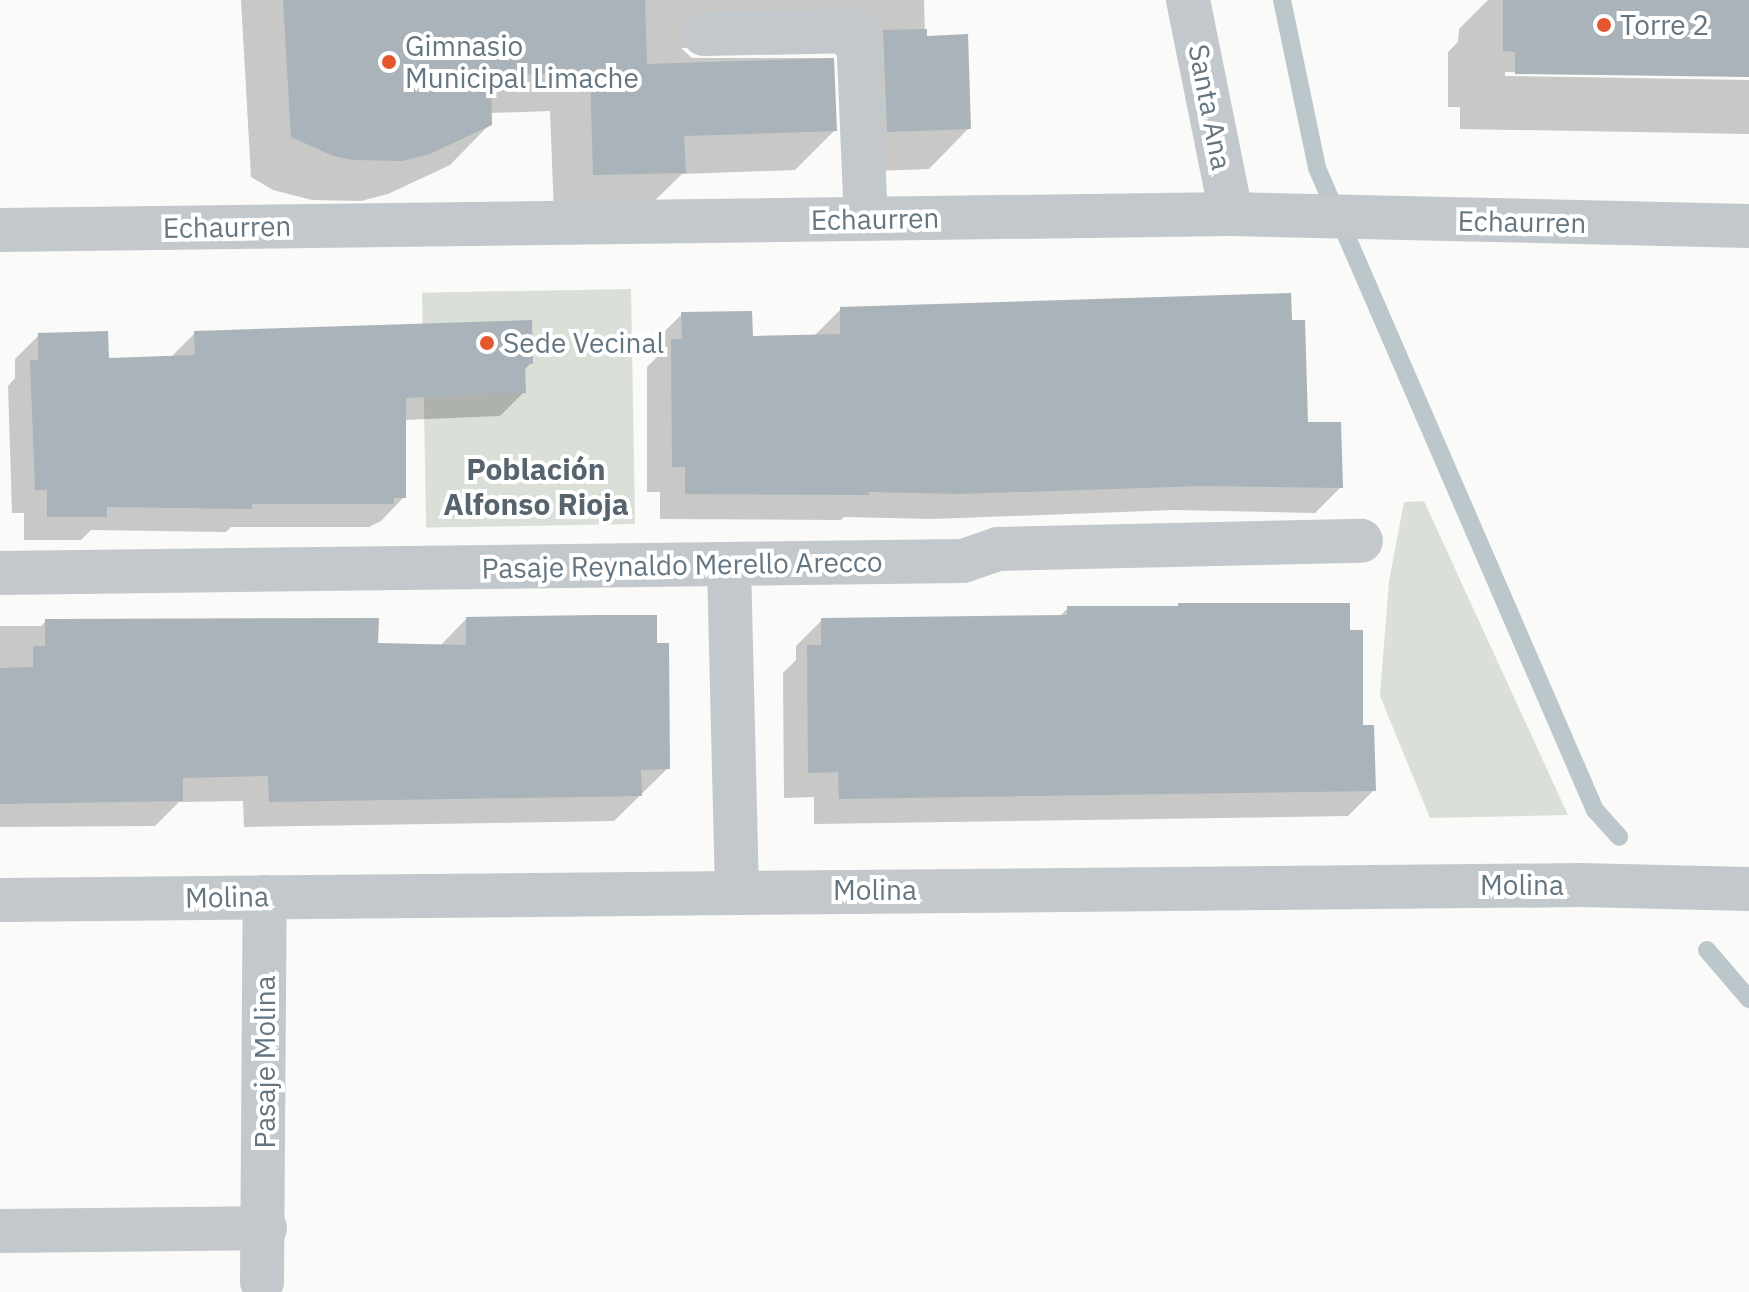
<!DOCTYPE html>
<meta charset="utf-8">
<style>
body{margin:0}
#map{position:relative;width:1749px;height:1292px;overflow:hidden;background:#fafaf8;font-family:"IBM Plex Sans",sans-serif}
div>[style]{position:absolute}
[style*='--x']{left:calc(var(--x)*1px);top:calc(var(--y)*1px);width:calc(var(--w)*1px);rotate:calc(var(--a)*1deg)}
.green>*{inset:0;background:#dadfd7;transform-origin:0 0}
.shadow>*{inset:0;background:#0003}
.stream>*{height:18px;margin:-9px;padding:0 9px;transform-origin:9px;border-radius:9px;background:#bbc7cb}
.building>*{inset:0;background:#aab3b9}
.minor>*{height:44px;margin:-22px;padding:0 22px;transform-origin:22px;border-radius:22px;background:#c3c8cc}
.dots>*{width:22px;height:22px;translate:-50% -50%;box-sizing:border-box;border:4px solid #fff;border-radius:50%}
span{translate:-50% -50%;white-space:nowrap;text-align:center;line-height:1.15;-webkit-text-stroke:8px #fff;paint-order:stroke}
.poi-label{font-size:28px;color:#657683}
.left{translate:0 -50%;text-align:left}
.street-label{font-size:28px;color:#657683}
.neighbourhood-label{font-size:30px;color:#57646e;font-weight:700}
</style>
<div id="map">
<div class="green">
<i style="left:631px;top:289px;width:235px;height:209px;rotate:89deg"></i>
<i style="clip-path:polygon(1424px 501px,1568px 815px,1430px 818px,1380px 696px,1389px 581px,1404px 502px)"></i>
</div>
<div class="shadow">
<i style="clip-path:polygon(241px 0,924px 0,925px 38px,969px 128px,929px 169px,848px 172px,839px 58px,830px 49px,816px 45px,681px 48px,692px 58px,832px 58px,835px 130px,795px 170px,682px 174px,643px 212px,554px 214px,550px 111px,490px 113px,490px 124px,450px 165px,388px 194px,361px 201px,312px 200px,273px 190px,251px 177px)"></i>
<i style="clip-path:polygon(1488px 0,1749px 0,1749px 76px,1505px 72px,1505px 76px,1749px 80px,1749px 134px,1460px 129px,1460px 107px,1448px 107px,1448px 52px,1458px 42px,1459px 29px)"></i>
<i style="clip-path:polygon(841px 309px,1290px 322px,1306px 424px,1341px 487px,1315px 513px,1174px 510px,933px 519px,844px 517px,841px 520px,660px 519px,660px 492px,647px 492px,647px 367px,657px 357px,656px 340px,682px 314px,751px 338px,815px 335px)"></i>
<i style="clip-path:polygon(195px 333px,531px 363px,523px 371px,524px 392px,500px 416px,404px 420px,404px 497px,381px 521px,369px 527px,231px 527px,226px 532px,91px 530px,81px 540px,24px 540px,24px 513px,12px 513px,8px 386px,15px 378px,15px 359px,39px 335px,107px 360px,170px 358px)"></i>
<i style="clip-path:polygon(1068px 608px,1361px 727px,1374px 790px,1348px 816px,814px 824px,814px 797px,784px 798px,783px 673px,796px 660px,796px 646px,822px 620px,1059px 617px)"></i>
<i style="clip-path:polygon(466px 619px,655px 645px,668px 768px,614px 821px,244px 827px,243px 801px,179px 802px,155px 826px,0 827px,0 626px,41px 626px,46px 621px,376px 645px,441px 645px)"></i>
</div>
<div class="stream">
<i style="--x:1282;--y:0;--w:172;--a:78.2"></i>
<i style="--x:1317;--y:168;--w:700;--a:66.59"></i>
<i style="--x:1595;--y:810;--w:36;--a:48"></i>
<i style="--x:1707;--y:950;--w:65;--a:49.4"></i>
</div>
<div class="building">
<i style="clip-path:polygon(283px 0,645px 0,647px 64px,834px 58px,837px 131px,684px 136px,686px 173px,593px 175px,590px 72px,491px 76px,492px 125px,430px 154px,402px 161px,353px 160px,333px 156px,291px 137px)"></i>
<i style="clip-path:polygon(1503px 0,1749px 0,1749px 77px,1515px 74px,1515px 52px,1503px 51px)"></i>
<i style="clip-path:polygon(927px 29px,927px 36px,968px 34px,971px 129px,887px 132px,883px 30px)"></i>
<i style="clip-path:polygon(1291px 293px,1292px 320px,1305px 320px,1308px 422px,1341px 422px,1343px 488px,1201px 486px,960px 494px,869px 492px,869px 495px,685px 494px,685px 467px,672px 467px,671px 339px,682px 339px,681px 312px,752px 311px,753px 336px,840px 334px,840px 307px)"></i>
<i style="clip-path:polygon(532px 320px,533px 364px,525px 364px,526px 393px,406px 398px,406px 498px,394px 498px,394px 504px,252px 504px,252px 509px,107px 507px,107px 517px,47px 517px,47px 490px,35px 490px,30px 360px,38px 360px,38px 333px,108px 331px,109px 358px,195px 355px,194px 331px)"></i>
<i style="clip-path:polygon(1178px 603px,1350px 603px,1350px 630px,1363px 630px,1363px 725px,1374px 725px,1376px 791px,839px 799px,838px 772px,808px 773px,807px 645px,821px 645px,821px 618px,1067px 615px,1067px 606px,1178px 606px)"></i>
<i style="clip-path:polygon(598px 615px,657px 615px,657px 643px,669px 643px,670px 769px,641px 770px,642px 796px,269px 802px,268px 776px,183px 778px,183px 801px,0 804px,0 668px,33px 667px,33px 646px,45px 646px,45px 619px,379px 618px,378px 643px,466px 645px,466px 617px)"></i>
</div>
<div class="minor">
<i style="--x:1188;--y:0;--w:218;--a:78.6"></i>
<i style="--x:704;--y:34;--w:154;--a:-1.1"></i>
<i style="--x:858;--y:31;--w:188;--a:87.6"></i>
<i style="--x:0;--y:230;--w:1231;--a:-0.74"></i>
<i style="--x:1231;--y:214;--w:518;--a:1.33"></i>
<i style="--x:729;--y:565;--w:326;--a:88.6"></i>
<i style="--x:0;--y:573;--w:963;--a:-0.71"></i>
<i style="--x:963;--y:561;--w:37;--a:-19"></i>
<i style="--x:998;--y:549;--w:363;--a:-1.3"></i>
<i style="--x:0;--y:900;--w:1580;--a:-0.54"></i>
<i style="--x:1580;--y:885;--w:169;--a:1.4"></i>
<i style="--x:0;--y:1231;--w:265;--a:-0.6"></i>
<i style="--x:262;--y:1282;--w:385;--a:-89.6"></i>
</div>
<div class="dots">
<i style="left:1604px;top:25px;background:#e4572e"></i>
<i style="left:389px;top:62px;background:#e4572e"></i>
<i style="left:487px;top:343px;background:#e4572e"></i>
</div>
<div class="poi-label">
<span class="left" style="left:1620px;top:25px">Torre 2</span>
<span class="left" style="left:405px;top:62px">Gimnasio<br>Municipal Limache</span>
<span class="left" style="left:503px;top:343px">Sede Vecinal</span>
</div>
<div class="street-label">
<span style="left:1210px;top:107px;rotate:79deg">Santa Ana</span>
<span style="left:875px;top:219px;rotate:-1deg">Echaurren</span>
<span style="left:1522px;top:222px;rotate:1deg">Echaurren</span>
<span style="left:227px;top:227px;rotate:-1deg">Echaurren</span>
<span style="left:682px;top:565px;rotate:-1deg">Pasaje Reynaldo Merello Arecco</span>
<span style="left:1522px;top:885px">Molina</span>
<span style="left:875px;top:890px">Molina</span>
<span style="left:227px;top:897px;rotate:-1deg">Molina</span>
<span style="left:265px;top:1062px;rotate:-90deg">Pasaje Molina</span>
</div>
<div class="neighbourhood-label">
<span style="left:536px;top:486px">Población<br>Alfonso Rioja</span>
</div>
</div>
